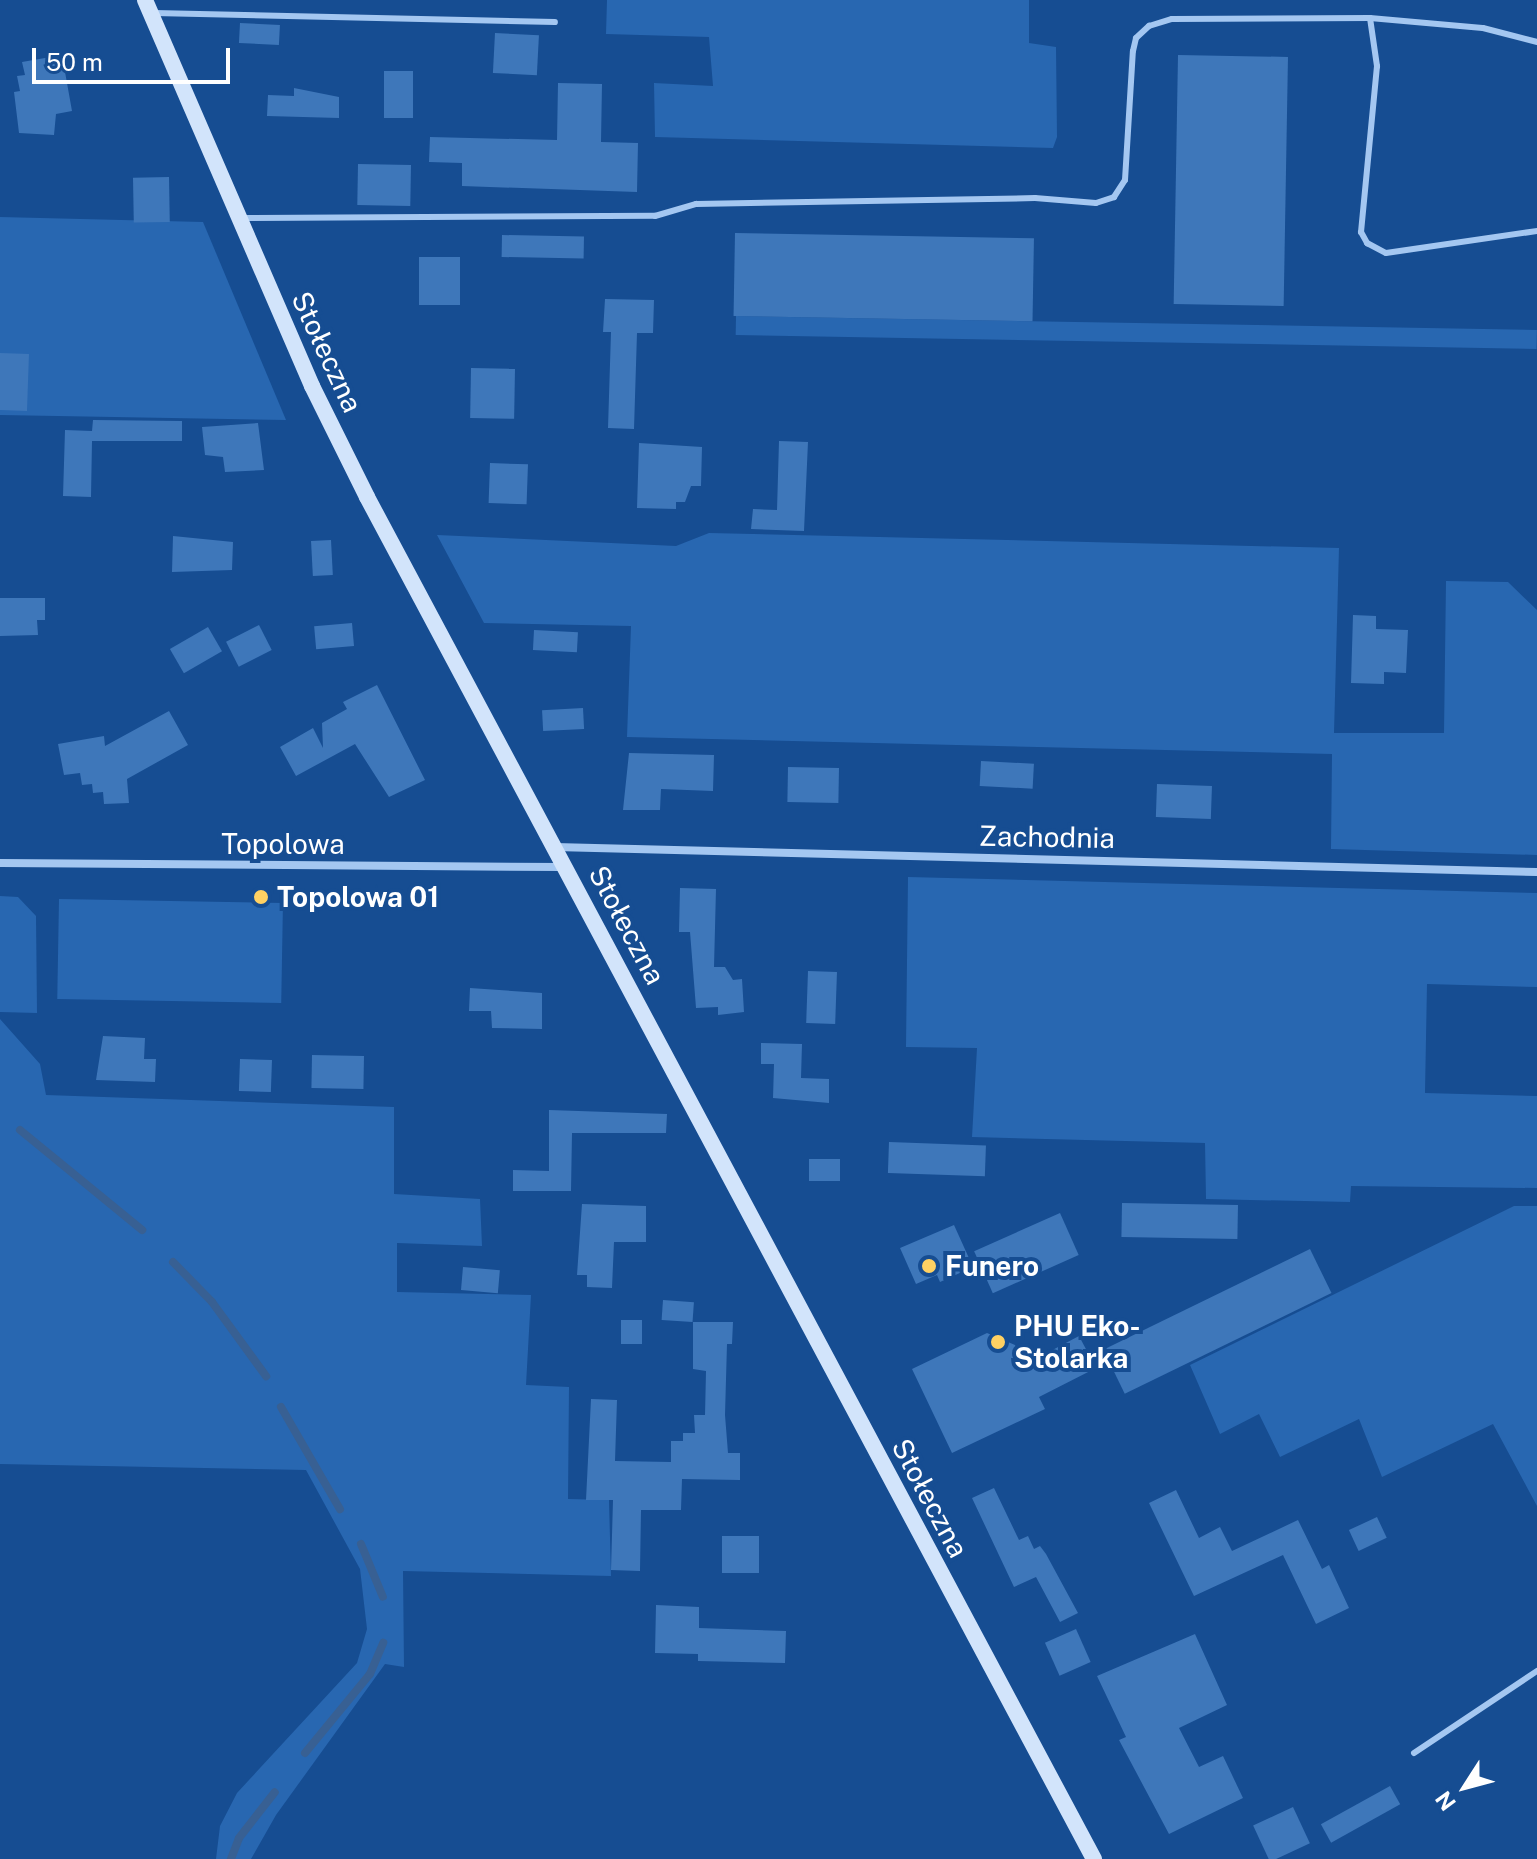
<!DOCTYPE html>
<meta charset="utf-8">
<style>
body{margin:0}
#map{position:relative;width:1537px;height:1859px;overflow:hidden;background:#164d92;font-family:"Public Sans",sans-serif}
div>[style]{position:absolute}
[style*='--x']{left:calc(var(--x)*1px);top:calc(var(--y)*1px);width:calc(var(--w)*1px);rotate:calc(var(--a)*1deg)}
.green>*{inset:0;background:#2867b1;transform-origin:0 0}
.stream>*{height:8px;margin:-4px;padding:0 4px;transform-origin:4px;border-radius:4px;background:#386093}
.building>*{inset:0;background:#3e77ba;transform-origin:0 0}
.lane>*{height:6px;margin:-3px;padding:0 3px;transform-origin:3px;border-radius:3px;background:#a4c7f1}
.street>*{height:8px;margin:-4px;padding:0 4px;transform-origin:4px;border-radius:4px;background:#a4c7f1}
.secondary>*{height:16px;margin:-8px;padding:0 8px;transform-origin:8px;border-radius:8px;background:#d2e4fb}
.dots>*{width:22px;height:22px;translate:-50% -50%;box-sizing:border-box;border:4px solid #164d92;border-radius:50%}
span{translate:-50% -50%;white-space:nowrap;text-align:center;line-height:1.15;-webkit-text-stroke:8px #164d92;paint-order:stroke}
.street-label{font-size:28px;color:#fff}
.poi-label{font-size:28px;color:#fff;font-weight:700}
.left{translate:0 -50%;text-align:left}
.north{position:absolute;left:1425px;top:1747px;width:80px;height:80px;-webkit-text-stroke:6px #164d92;paint-order:stroke;rotate:234deg;font-size:22px;font-weight:700;line-height:32px;text-align:center;color:#fff}
.north::after{content:'';display:block;margin:auto;width:28px;height:36px;background:#fff;clip-path:polygon(50% 0,100% 100%,50% 72%,0 100%)}
.scale{position:absolute;left:32px;top:48px;width:198px;height:36px;box-sizing:border-box;border:4px solid #fff;border-top:0;padding-left:10px;font-size:24px;line-height:28px;white-space:nowrap;color:#fff;-webkit-text-stroke:6px #164d92;paint-order:stroke}
</style>
<div id="map">
<div class="green">
<i style="clip-path:polygon(607px 0,1029px 0,1029px 43px,1056px 47px,1057px 137px,1053px 148px,655px 137px,654px 83px,713px 86px,709px 37px,606px 34px)"></i>
<i style="clip-path:polygon(0 217px,203px 222px,286px 420px,0 415px)"></i>
<i style="left:736px;top:316px;width:801px;height:19px;rotate:1deg"></i>
<i style="clip-path:polygon(709px 533px,1339px 548px,1334px 733px,1444px 733px,1446px 581px,1508px 582px,1537px 610px,1537px 855px,1331px 849px,1332px 754px,627px 737px,631px 626px,484px 623px,437px 535px,676px 546px)"></i>
<i style="clip-path:polygon(908px 877px,1537px 893px,1537px 987px,1427px 984px,1425px 1093px,1537px 1096px,1537px 1188px,1351px 1186px,1350px 1202px,1206px 1199px,1205px 1143px,972px 1137px,977px 1048px,906px 1047px)"></i>
<i style="clip-path:polygon(0 896px,18px 897px,36px 916px,37px 1013px,0 1012px)"></i>
<i style="left:59px;top:899px;width:224px;height:100px;rotate:1deg"></i>
<i style="clip-path:polygon(0 1019px,40px 1064px,46px 1095px,394px 1107px,394px 1194px,480px 1199px,482px 1246px,397px 1243px,397px 1292px,531px 1295px,526px 1385px,569px 1387px,568px 1499px,609px 1500px,611px 1576px,403px 1571px,404px 1667px,385px 1664px,276px 1815px,251px 1859px,216px 1859px,220px 1826px,237px 1793px,357px 1663px,367px 1629px,360px 1569px,306px 1470px,0 1464px)"></i>
<i style="clip-path:polygon(1514px 1206px,1537px 1206px,1537px 1506px,1493px 1424px,1382px 1477px,1359px 1419px,1280px 1457px,1259px 1414px,1220px 1434px,1190px 1365px)"></i>
</div>
<div class="stream">
<i style="--x:20;--y:1130;--w:158;--a:39.3"></i>
<i style="--x:173;--y:1262;--w:56;--a:45.7"></i>
<i style="--x:212;--y:1302;--w:92;--a:53.9"></i>
<i style="--x:281;--y:1407;--w:118;--a:60"></i>
<i style="--x:361;--y:1544;--w:57;--a:67.5"></i>
<i style="--x:305;--y:1753;--w:102;--a:-50.6"></i>
<i style="--x:370;--y:1674;--w:34;--a:-67"></i>
<i style="--x:231;--y:1859;--w:22;--a:-69"></i>
<i style="--x:239;--y:1838;--w:58;--a:-52"></i>
</div>
<div class="building">
<i style="left:240px;top:23px;width:40px;height:20px;rotate:3deg"></i>
<i style="left:495px;top:33px;width:44px;height:40px;rotate:3deg"></i>
<i style="clip-path:polygon(62px 55px,72px 111px,56px 114px,54px 135px,19px 133px,14px 92px,20px 91px,17px 76px,25px 75px,22px 62px)"></i>
<i style="left:1178px;top:55px;width:110px;height:249px;rotate:1deg"></i>
<i style="left:384px;top:71px;width:29px;height:47px"></i>
<i style="clip-path:polygon(558px 83px,602px 84px,601px 142px,638px 143px,637px 192px,462px 186px,462px 163px,429px 162px,430px 137px,557px 140px)"></i>
<i style="clip-path:polygon(294px 88px,339px 97px,339px 118px,267px 116px,268px 95px,294px 96px)"></i>
<i style="left:358px;top:164px;width:53px;height:41px;rotate:1deg"></i>
<i style="left:169px;top:177px;width:45px;height:36px;rotate:89deg"></i>
<i style="left:735px;top:233px;width:299px;height:83px;rotate:1deg"></i>
<i style="left:502px;top:235px;width:82px;height:22px;rotate:1deg"></i>
<i style="left:419px;top:257px;width:41px;height:48px"></i>
<i style="clip-path:polygon(605px 299px,654px 300px,653px 333px,637px 333px,634px 429px,608px 428px,611px 332px,603px 332px)"></i>
<i style="left:0;top:353px;width:29px;height:57px;rotate:2deg"></i>
<i style="left:471px;top:368px;width:44px;height:50px;rotate:1deg"></i>
<i style="clip-path:polygon(93px 420px,182px 421px,182px 441px,92px 441px,91px 497px,63px 496px,65px 430px,92px 431px)"></i>
<i style="clip-path:polygon(258px 423px,264px 470px,225px 472px,223px 457px,205px 455px,202px 427px)"></i>
<i style="clip-path:polygon(779px 441px,808px 442px,804px 531px,751px 529px,753px 509px,777px 510px)"></i>
<i style="clip-path:polygon(639px 443px,702px 447px,701px 486px,691px 486px,685px 502px,676px 502px,676px 509px,637px 508px)"></i>
<i style="left:490px;top:463px;width:38px;height:40px;rotate:2deg"></i>
<i style="clip-path:polygon(173px 536px,233px 542px,232px 570px,172px 572px)"></i>
<i style="left:331px;top:540px;width:35px;height:20px;rotate:87deg"></i>
<i style="clip-path:polygon(0 598px,45px 598px,45px 620px,37px 620px,38px 635px,0 636px)"></i>
<i style="clip-path:polygon(1353px 615px,1376px 616px,1376px 629px,1408px 630px,1406px 673px,1384px 672px,1384px 684px,1351px 683px)"></i>
<i style="left:352px;top:623px;width:23px;height:38px;rotate:85deg"></i>
<i style="left:259px;top:625px;width:28px;height:37px;rotate:63deg"></i>
<i style="left:208px;top:627px;width:28px;height:44px;rotate:60deg"></i>
<i style="left:534px;top:630px;width:44px;height:20px;rotate:3deg"></i>
<i style="clip-path:polygon(377px 685px,425px 780px,389px 797px,355px 744px,296px 776px,280px 747px,313px 728px,323px 748px,322px 723px,347px 709px,343px 702px)"></i>
<i style="left:583px;top:708px;width:21px;height:41px;rotate:87deg"></i>
<i style="clip-path:polygon(169px 711px,188px 745px,127px 779px,129px 803px,104px 804px,103px 792px,93px 793px,92px 784px,82px 785px,80px 773px,64px 775px,58px 744px,104px 736px,105px 746px)"></i>
<i style="clip-path:polygon(629px 753px,714px 755px,713px 791px,661px 789px,660px 810px,623px 810px)"></i>
<i style="left:981px;top:761px;width:53px;height:25px;rotate:3deg"></i>
<i style="left:788px;top:767px;width:51px;height:35px;rotate:1deg"></i>
<i style="left:1157px;top:784px;width:55px;height:33px;rotate:2deg"></i>
<i style="clip-path:polygon(680px 888px,716px 889px,714px 967px,725px 967px,733px 980px,742px 979px,744px 1012px,718px 1015px,718px 1007px,696px 1008px,690px 932px,679px 932px)"></i>
<i style="left:808px;top:971px;width:29px;height:52px;rotate:2deg"></i>
<i style="clip-path:polygon(470px 988px,542px 993px,542px 1029px,492px 1028px,491px 1011px,469px 1011px)"></i>
<i style="clip-path:polygon(103px 1036px,145px 1038px,144px 1059px,156px 1059px,155px 1082px,96px 1080px)"></i>
<i style="clip-path:polygon(761px 1043px,802px 1044px,801px 1078px,829px 1079px,829px 1103px,773px 1098px,774px 1064px,761px 1064px)"></i>
<i style="left:312px;top:1055px;width:52px;height:33px;rotate:1deg"></i>
<i style="left:240px;top:1059px;width:32px;height:32px;rotate:2deg"></i>
<i style="clip-path:polygon(549px 1110px,667px 1114px,666px 1133px,572px 1133px,571px 1191px,513px 1191px,513px 1170px,549px 1171px)"></i>
<i style="left:889px;top:1142px;width:97px;height:31px;rotate:2deg"></i>
<i style="left:809px;top:1159px;width:31px;height:22px"></i>
<i style="left:1122px;top:1203px;width:116px;height:34px;rotate:1deg"></i>
<i style="clip-path:polygon(582px 1204px,646px 1206px,646px 1242px,614px 1242px,612px 1288px,587px 1287px,587px 1275px,577px 1275px)"></i>
<i style="left:1060px;top:1213px;width:46px;height:94px;rotate:66deg"></i>
<i style="clip-path:polygon(954px 1225px,973px 1267px,940px 1282px,937px 1275px,916px 1284px,900px 1248px)"></i>
<i style="left:1310px;top:1249px;width:49px;height:230px;rotate:64deg"></i>
<i style="left:463px;top:1267px;width:37px;height:23px;rotate:5deg"></i>
<i style="left:663px;top:1300px;width:31px;height:20px;rotate:4deg"></i>
<i style="left:621px;top:1320px;width:21px;height:24px"></i>
<i style="clip-path:polygon(693px 1322px,733px 1322px,732px 1344px,727px 1344px,725px 1415px,728px 1453px,740px 1453px,740px 1480px,682px 1479px,681px 1510px,641px 1510px,640px 1571px,611px 1570px,613px 1500px,586px 1500px,591px 1399px,617px 1400px,615px 1461px,671px 1462px,671px 1441px,683px 1441px,683px 1433px,695px 1433px,694px 1415px,705px 1415px,706px 1371px,693px 1369px)"></i>
<i style="clip-path:polygon(987px 1333px,1015px 1345px,1024px 1365px,1079px 1336px,1096px 1368px,1039px 1397px,1045px 1409px,952px 1453px,912px 1369px)"></i>
<i style="clip-path:polygon(994px 1488px,1019px 1540px,1028px 1536px,1034px 1549px,1040px 1546px,1046px 1554px,1078px 1613px,1060px 1622px,1036px 1577px,1014px 1587px,972px 1498px)"></i>
<i style="clip-path:polygon(1176px 1490px,1199px 1538px,1220px 1527px,1232px 1551px,1298px 1520px,1322px 1569px,1329px 1565px,1349px 1608px,1316px 1624px,1283px 1555px,1194px 1596px,1149px 1503px)"></i>
<i style="left:1377px;top:1517px;width:23px;height:31px;rotate:65deg"></i>
<i style="left:722px;top:1536px;width:37px;height:37px"></i>
<i style="clip-path:polygon(656px 1605px,699px 1607px,699px 1628px,786px 1631px,785px 1663px,698px 1661px,698px 1654px,655px 1653px)"></i>
<i style="left:1076px;top:1629px;width:36px;height:34px;rotate:66deg"></i>
<i style="clip-path:polygon(1195px 1634px,1227px 1705px,1179px 1728px,1199px 1767px,1223px 1756px,1243px 1798px,1169px 1834px,1119px 1740px,1126px 1737px,1097px 1676px)"></i>
<i style="left:1390px;top:1786px;width:21px;height:79px;rotate:61deg"></i>
<i style="left:1293px;top:1807px;width:40px;height:44px;rotate:65deg"></i>
</div>
<div class="lane">
<i style="--x:154;--y:13;--w:401;--a:1.3"></i>
<i style="--x:1370;--y:18;--w:49;--a:81.7"></i>
<i style="--x:1377;--y:66;--w:167;--a:95.5"></i>
<i style="--x:1361;--y:232;--w:13;--a:61"></i>
<i style="--x:1367;--y:243;--w:21;--a:28"></i>
<i style="--x:1386;--y:253;--w:153;--a:-8.3"></i>
<i style="--x:241;--y:218;--w:414;--a:-0.3"></i>
<i style="--x:655;--y:216;--w:43;--a:-16.3"></i>
<i style="--x:696;--y:204;--w:339;--a:-1"></i>
<i style="--x:1035;--y:198;--w:61;--a:4.7"></i>
<i style="--x:1096;--y:203;--w:19;--a:-18"></i>
<i style="--x:1114;--y:197;--w:20;--a:-57"></i>
<i style="--x:1125;--y:180;--w:129;--a:-86.5"></i>
<i style="--x:1133;--y:51;--w:13;--a:-77"></i>
<i style="--x:1136;--y:38;--w:18;--a:-43"></i>
<i style="--x:1149;--y:26;--w:24;--a:-17"></i>
<i style="--x:1172;--y:19;--w:198;--a:-0.3"></i>
<i style="--x:1370;--y:18;--w:113;--a:5.1"></i>
<i style="--x:1483;--y:28;--w:56;--a:14.5"></i>
<i style="--x:1414;--y:1753;--w:148;--a:-33.7"></i>
</div>
<div class="street">
<i style="--x:555;--y:847;--w:982;--a:1.46"></i>
<i style="--x:0;--y:863;--w:563;--a:0.41"></i>
</div>
<div class="secondary">
<i style="--x:145;--y:0;--w:421;--a:66.6"></i>
<i style="--x:312;--y:386;--w:124;--a:63.6"></i>
<i style="--x:367;--y:497;--w:1544;--a:61.91"></i>
</div>
<div class="dots">
<i style="left:261px;top:897px;background:#ffd163"></i>
<i style="left:929px;top:1266px;background:#ffd163"></i>
<i style="left:998px;top:1342px;background:#ffd163"></i>
</div>
<div class="street-label">
<span style="left:327px;top:352px;rotate:65deg">Stołeczna</span>
<span style="left:1047px;top:837px;rotate:1deg">Zachodnia</span>
<span style="left:283px;top:844px">Topolowa</span>
<span style="left:627px;top:925px;rotate:62deg">Stołeczna</span>
<span style="left:930px;top:1498px;rotate:62deg">Stołeczna</span>
</div>
<div class="poi-label">
<span class="left" style="left:277px;top:897px">Topolowa 01</span>
<span class="left" style="left:945px;top:1266px">Funero</span>
<span class="left" style="left:1014px;top:1342px">PHU Eko-<br>Stolarka</span>
</div>
<div class="north">N</div>
<div class="scale">50 m</div>
</div>
